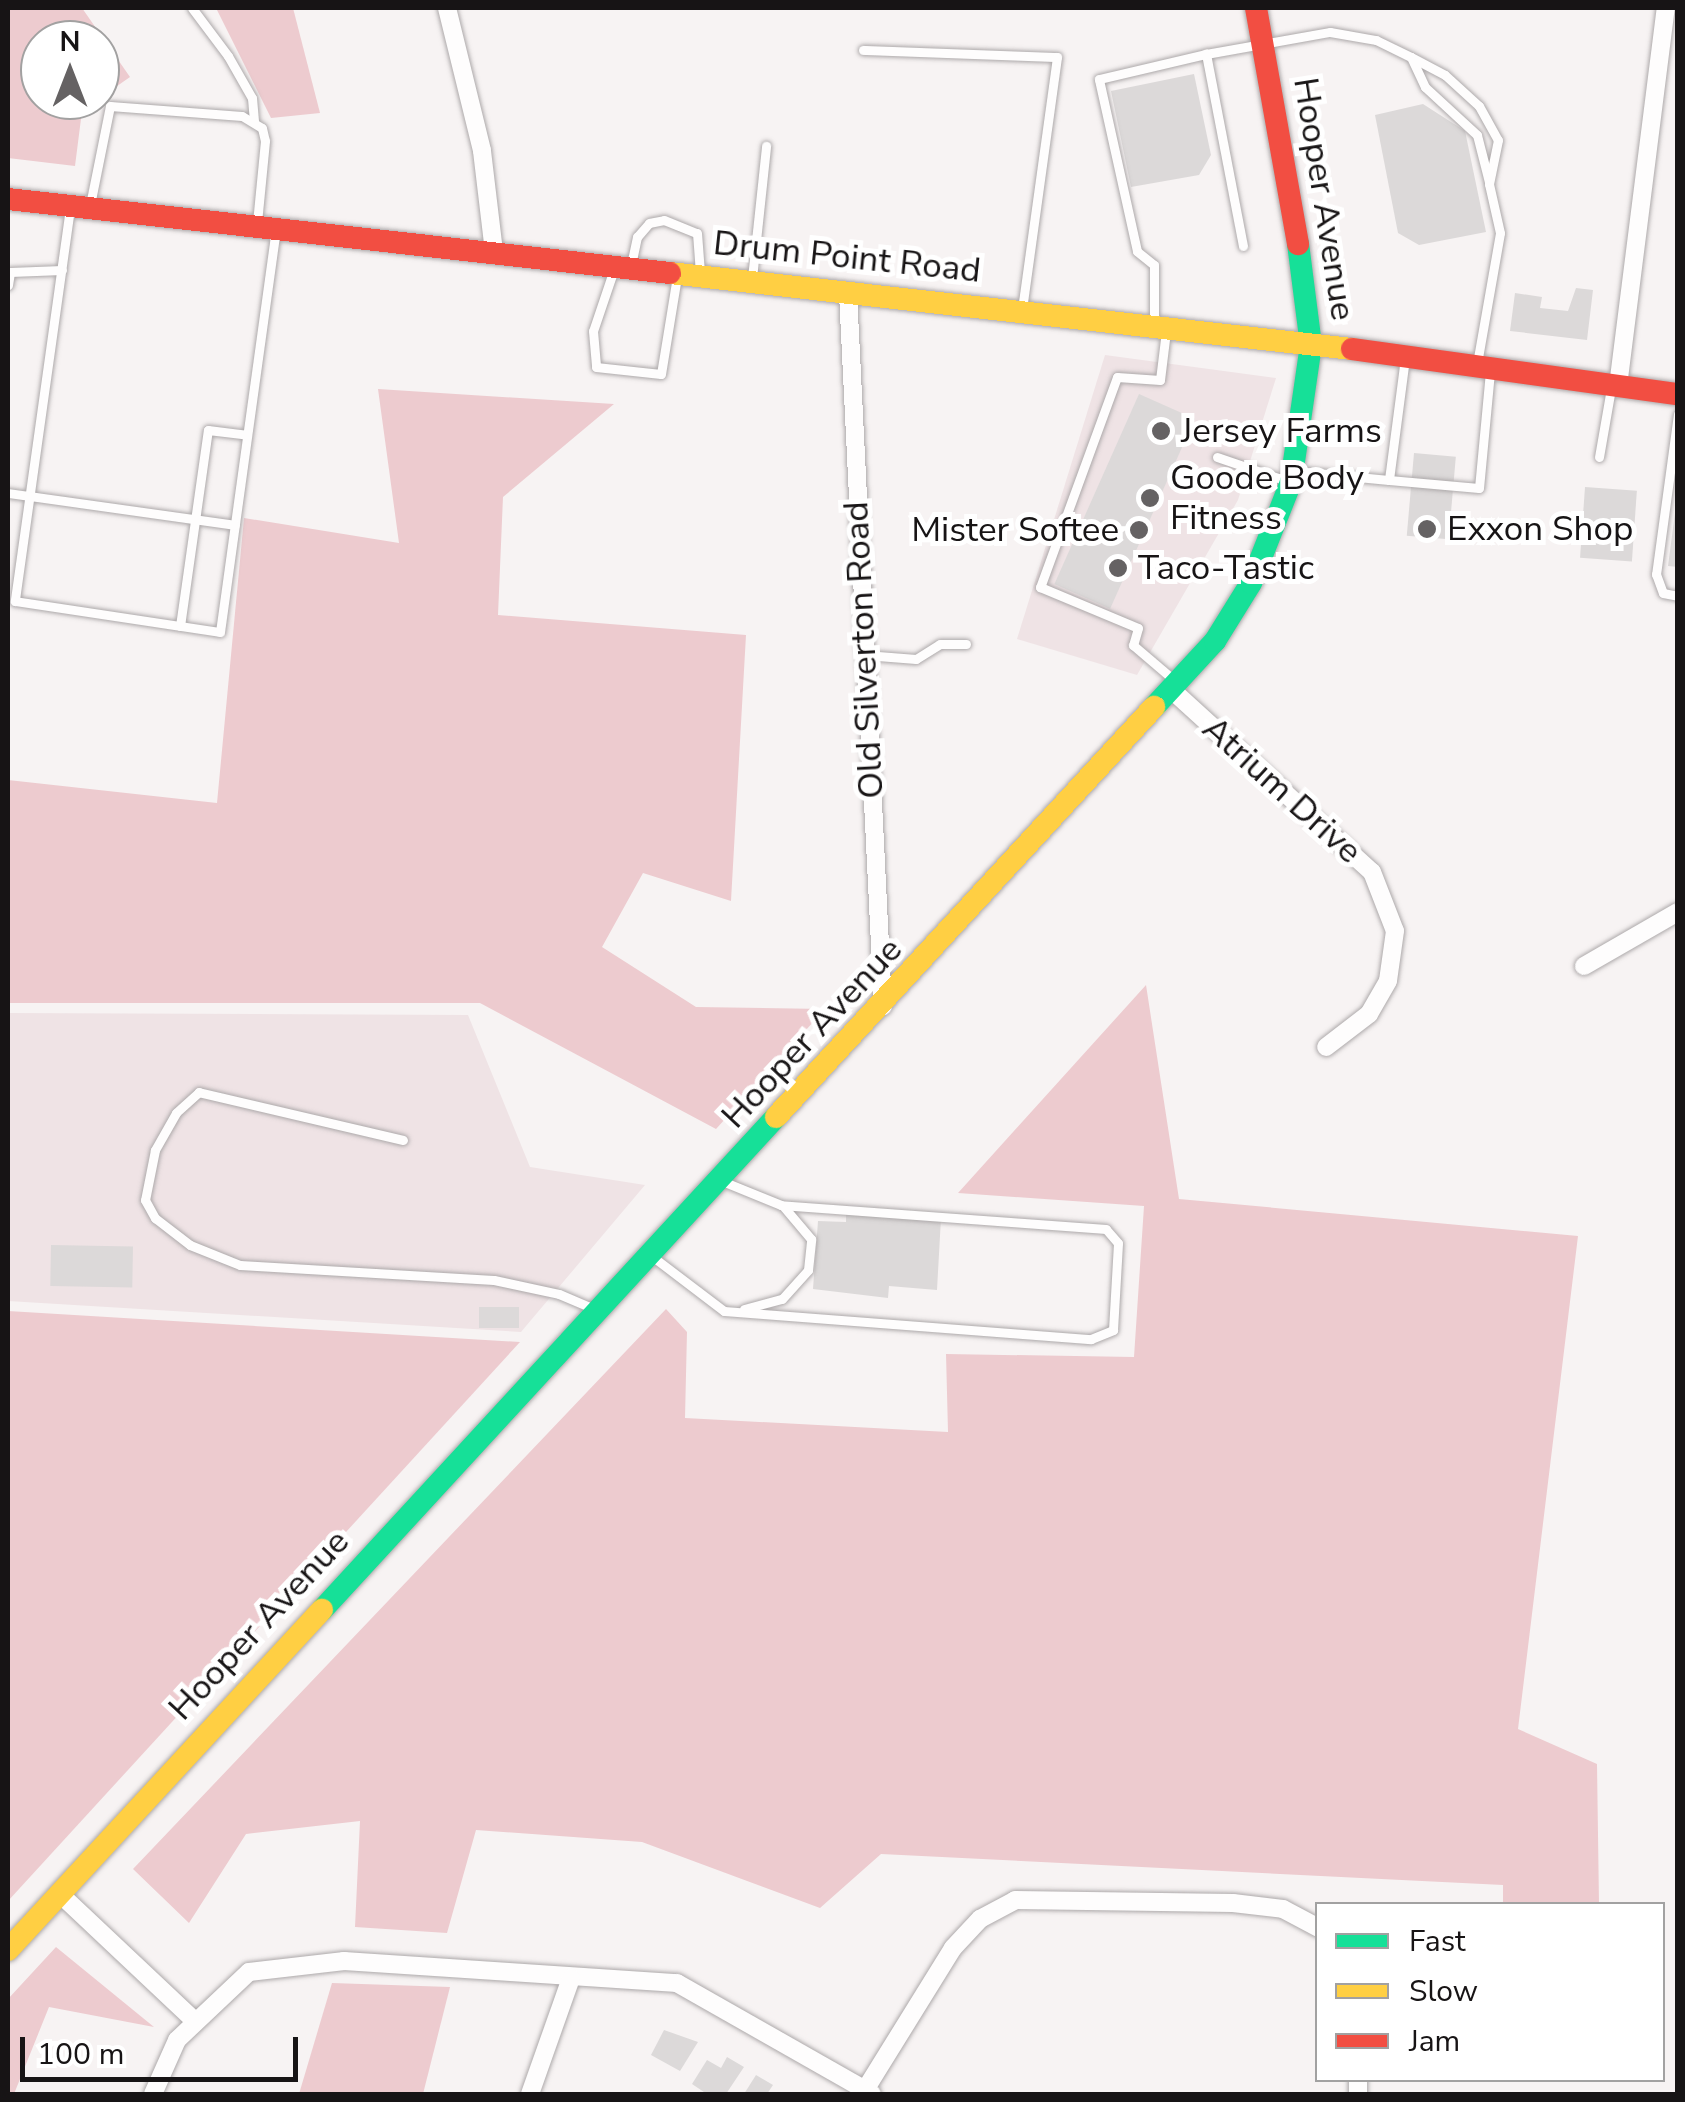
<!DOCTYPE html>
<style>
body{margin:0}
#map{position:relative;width:1685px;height:2102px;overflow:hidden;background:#f7f3f3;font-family:"Nunito Sans",sans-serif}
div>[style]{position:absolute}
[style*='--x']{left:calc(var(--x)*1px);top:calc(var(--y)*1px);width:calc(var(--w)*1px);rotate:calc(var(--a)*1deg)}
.built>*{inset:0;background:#efe3e5}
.forest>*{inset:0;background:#edcbcf}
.building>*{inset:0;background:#dcd9d9;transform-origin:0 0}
.roads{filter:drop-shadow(0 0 2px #ada9aa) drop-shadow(0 0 2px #ada9aa)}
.lane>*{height:9px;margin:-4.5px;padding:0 4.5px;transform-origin:4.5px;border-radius:4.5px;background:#fefdfd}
.street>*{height:18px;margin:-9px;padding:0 9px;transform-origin:9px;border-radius:9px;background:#fefdfd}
.fast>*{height:22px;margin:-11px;padding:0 11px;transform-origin:11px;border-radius:11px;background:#16e098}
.slow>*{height:22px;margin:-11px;padding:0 11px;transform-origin:11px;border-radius:11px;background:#ffcf43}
.jam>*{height:22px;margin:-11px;padding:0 11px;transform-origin:11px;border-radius:11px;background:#f24e42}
.dots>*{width:28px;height:28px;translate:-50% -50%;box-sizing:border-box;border:5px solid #fff;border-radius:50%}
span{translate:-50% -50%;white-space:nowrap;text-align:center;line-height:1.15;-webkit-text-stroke:10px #fff;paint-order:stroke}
.street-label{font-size:35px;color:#171415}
.poi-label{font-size:35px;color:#171415}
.left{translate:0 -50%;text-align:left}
.right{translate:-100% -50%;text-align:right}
.frame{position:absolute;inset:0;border:10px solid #171415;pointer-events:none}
.legend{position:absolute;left:1315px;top:1902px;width:350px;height:180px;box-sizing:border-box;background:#fff;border:2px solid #a2a1a1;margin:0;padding:12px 18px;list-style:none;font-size:30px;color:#171415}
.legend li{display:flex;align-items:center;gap:20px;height:50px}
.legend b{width:50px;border:2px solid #a2a1a1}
.north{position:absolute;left:20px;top:20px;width:100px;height:100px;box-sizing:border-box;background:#fff;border:2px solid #a2a1a1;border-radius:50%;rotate:0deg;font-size:28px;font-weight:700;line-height:40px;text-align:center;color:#171415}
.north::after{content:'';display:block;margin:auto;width:35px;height:45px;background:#656263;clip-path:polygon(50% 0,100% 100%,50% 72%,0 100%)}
.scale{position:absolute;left:20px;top:2037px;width:278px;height:45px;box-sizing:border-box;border:5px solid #171415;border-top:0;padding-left:12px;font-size:30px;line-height:35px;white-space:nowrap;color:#171415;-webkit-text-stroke:8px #fff;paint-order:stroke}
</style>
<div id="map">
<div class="built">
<i style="clip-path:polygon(1105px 355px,1276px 378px,1238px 500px,1137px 675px,1017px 639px)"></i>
<i style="clip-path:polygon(8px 1013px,468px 1015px,530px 1167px,645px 1185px,521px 1332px,8px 1301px)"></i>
</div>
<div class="forest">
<i style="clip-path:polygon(8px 8px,82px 8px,130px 77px,100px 98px,100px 40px,40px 40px,40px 100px,98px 100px,82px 111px,75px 166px,8px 158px)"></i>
<i style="clip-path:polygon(216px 8px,293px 8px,320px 113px,271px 118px)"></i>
<i style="clip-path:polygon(378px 389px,614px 404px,503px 497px,498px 615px,746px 635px,731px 901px,643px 873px,602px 947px,696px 1007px,825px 1009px,716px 1129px,480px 1003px,8px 1003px,8px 780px,217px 803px,244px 518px,399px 543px)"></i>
<i style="clip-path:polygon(1146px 985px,1179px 1199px,1578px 1236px,1518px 1729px,1597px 1764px,1599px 1904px,1503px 1904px,1503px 1885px,881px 1854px,820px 1908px,642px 1842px,476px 1830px,447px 1933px,355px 1927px,360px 1821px,246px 1834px,189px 1923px,133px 1869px,666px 1309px,687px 1332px,685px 1418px,948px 1432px,946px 1354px,1134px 1357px,1144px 1206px,958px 1193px)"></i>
<i style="clip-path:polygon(8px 1311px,520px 1342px,8px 1901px)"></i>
<i style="clip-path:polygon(56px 1947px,154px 2027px,49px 2007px,14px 2094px,8px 2094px,8px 1999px)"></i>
<i style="clip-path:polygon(332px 1983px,450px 1987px,423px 2094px,299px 2094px)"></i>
</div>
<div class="building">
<i style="clip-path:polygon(1194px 74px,1211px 155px,1199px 175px,1131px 187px,1111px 91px)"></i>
<i style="clip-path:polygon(1423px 104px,1465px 131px,1486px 232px,1419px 245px,1398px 233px,1375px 115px)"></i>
<i style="clip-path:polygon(1576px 288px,1593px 290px,1587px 340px,1510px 331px,1515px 293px,1542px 297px,1540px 308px,1568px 311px)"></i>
<i style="left:1139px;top:394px;width:61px;height:208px;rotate:24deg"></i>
<i style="left:1414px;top:453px;width:42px;height:83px;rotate:5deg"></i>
<i style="left:1585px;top:487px;width:52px;height:71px;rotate:4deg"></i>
<i style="clip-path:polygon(1675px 513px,1678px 513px,1678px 567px,1668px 566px)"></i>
<i style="clip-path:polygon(846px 1213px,941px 1218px,937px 1290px,889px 1286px,888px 1298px,813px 1289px,818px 1221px,846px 1222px)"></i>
<i style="left:51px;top:1245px;width:82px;height:41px;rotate:1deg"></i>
<i style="left:479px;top:1307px;width:40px;height:21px"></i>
<i style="clip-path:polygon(664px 2030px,698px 2042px,680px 2071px,651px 2055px)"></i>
<i style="clip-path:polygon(727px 2057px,744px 2067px,726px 2094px,707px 2094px,692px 2084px,707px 2060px,721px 2068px)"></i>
<i style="clip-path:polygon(756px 2075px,773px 2085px,767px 2094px,744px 2094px)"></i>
</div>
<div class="roads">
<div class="lane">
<i style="--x:192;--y:8;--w:60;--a:53.1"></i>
<i style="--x:228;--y:56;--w:48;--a:60.3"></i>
<i style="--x:252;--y:98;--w:23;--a:85"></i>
<i style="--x:863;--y:50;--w:194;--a:2.1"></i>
<i style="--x:1057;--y:57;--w:255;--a:97.9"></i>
<i style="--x:1411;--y:57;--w:33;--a:65"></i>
<i style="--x:1425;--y:87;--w:71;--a:42.7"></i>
<i style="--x:1477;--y:135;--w:49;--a:75.7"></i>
<i style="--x:90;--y:205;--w:101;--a:-78.6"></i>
<i style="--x:110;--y:106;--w:132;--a:4.3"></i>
<i style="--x:242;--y:116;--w:23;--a:31"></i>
<i style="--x:262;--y:128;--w:13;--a:77"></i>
<i style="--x:265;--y:141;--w:82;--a:95.6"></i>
<i style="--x:70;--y:208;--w:397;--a:98"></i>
<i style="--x:15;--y:601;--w:207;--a:8.6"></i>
<i style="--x:220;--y:632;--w:405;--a:-82.1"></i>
<i style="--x:1243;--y:246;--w:196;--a:-100.9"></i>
<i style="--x:1206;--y:54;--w:126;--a:-10.1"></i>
<i style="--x:1330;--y:32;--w:47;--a:9.9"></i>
<i style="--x:1376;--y:40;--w:39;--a:26"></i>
<i style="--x:1411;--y:57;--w:38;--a:28"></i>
<i style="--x:1445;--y:75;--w:46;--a:42.4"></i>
<i style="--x:1479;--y:106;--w:39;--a:61"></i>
<i style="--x:1498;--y:140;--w:45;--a:101.6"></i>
<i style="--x:1489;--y:184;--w:50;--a:77.3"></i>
<i style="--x:1500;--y:233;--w:133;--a:100"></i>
<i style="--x:631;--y:265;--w:29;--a:-78"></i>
<i style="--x:637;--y:237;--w:18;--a:-49"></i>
<i style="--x:649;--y:223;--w:15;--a:-11"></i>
<i style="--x:664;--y:220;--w:35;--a:22"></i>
<i style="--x:697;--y:233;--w:40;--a:85.7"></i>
<i style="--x:614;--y:269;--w:65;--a:108.7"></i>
<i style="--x:593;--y:331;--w:36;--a:85"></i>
<i style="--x:596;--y:367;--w:65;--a:6.1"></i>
<i style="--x:661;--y:374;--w:99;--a:-80.7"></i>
<i style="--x:752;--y:278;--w:133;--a:-83.9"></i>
<i style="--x:8;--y:285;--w:13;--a:-81"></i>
<i style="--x:10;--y:272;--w:52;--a:-2.2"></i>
<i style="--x:1154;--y:324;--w:59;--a:-90"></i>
<i style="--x:1154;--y:265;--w:22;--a:-141"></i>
<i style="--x:1137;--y:251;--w:176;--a:-102.5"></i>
<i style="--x:1099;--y:79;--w:110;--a:-13.2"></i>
<i style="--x:1166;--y:331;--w:49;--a:97"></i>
<i style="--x:1160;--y:380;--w:43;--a:-176"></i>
<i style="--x:1117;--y:377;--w:224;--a:110.1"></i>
<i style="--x:1040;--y:587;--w:106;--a:22.7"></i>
<i style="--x:1138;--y:628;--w:18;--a:106"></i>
<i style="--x:1133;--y:645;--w:54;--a:40.5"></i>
<i style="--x:1405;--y:358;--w:123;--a:97.5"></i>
<i style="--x:1389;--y:480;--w:90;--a:5.1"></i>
<i style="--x:1479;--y:488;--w:117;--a:-84.6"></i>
<i style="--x:1678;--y:414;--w:162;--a:97.8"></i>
<i style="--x:1656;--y:574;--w:20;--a:70"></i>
<i style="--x:1663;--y:593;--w:15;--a:11"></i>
<i style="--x:1217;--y:457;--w:77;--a:18.9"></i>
<i style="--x:1599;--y:457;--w:70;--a:-80.1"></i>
<i style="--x:1296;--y:471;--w:93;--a:5.5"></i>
<i style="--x:8;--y:493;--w:229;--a:8"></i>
<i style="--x:180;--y:626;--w:198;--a:-81.9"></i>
<i style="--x:208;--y:430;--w:38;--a:7"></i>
<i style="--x:865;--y:655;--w:51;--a:4.5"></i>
<i style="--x:916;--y:659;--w:28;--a:-32"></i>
<i style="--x:940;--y:644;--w:26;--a:0"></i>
<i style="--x:403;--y:1140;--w:210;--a:-166.8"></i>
<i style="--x:199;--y:1092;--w:31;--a:138"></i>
<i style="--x:176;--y:1113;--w:43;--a:119.6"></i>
<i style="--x:155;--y:1150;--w:51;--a:101.3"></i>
<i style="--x:145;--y:1200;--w:21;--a:61"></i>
<i style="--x:155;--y:1218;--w:44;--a:37.6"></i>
<i style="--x:190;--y:1245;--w:54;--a:21.8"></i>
<i style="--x:240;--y:1265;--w:254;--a:3.4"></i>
<i style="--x:494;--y:1280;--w:66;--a:12.2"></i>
<i style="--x:559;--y:1294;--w:38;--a:23"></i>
<i style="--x:653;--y:1257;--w:89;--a:37.3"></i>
<i style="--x:724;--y:1311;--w:368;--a:4.4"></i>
<i style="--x:1091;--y:1339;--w:24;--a:-22"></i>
<i style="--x:1113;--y:1330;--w:87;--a:-86.7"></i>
<i style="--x:1118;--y:1243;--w:18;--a:-131"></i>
<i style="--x:1106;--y:1229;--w:326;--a:-175.8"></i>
<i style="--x:781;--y:1205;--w:64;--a:-157.9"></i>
<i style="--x:744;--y:1309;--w:39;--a:-15"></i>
<i style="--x:782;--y:1299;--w:39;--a:-48"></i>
<i style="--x:808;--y:1270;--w:31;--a:-84"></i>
<i style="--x:811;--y:1239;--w:43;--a:-130.3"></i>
</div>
<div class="street">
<i style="--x:447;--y:8;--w:147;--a:76.2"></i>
<i style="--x:482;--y:151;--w:102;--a:83.2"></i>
<i style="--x:848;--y:293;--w:714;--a:87.19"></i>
<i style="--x:1618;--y:386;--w:381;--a:-82.8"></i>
<i style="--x:1173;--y:691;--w:269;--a:42.3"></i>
<i style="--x:1372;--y:872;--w:63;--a:68.7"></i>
<i style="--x:1395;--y:931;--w:50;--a:98"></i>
<i style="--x:1388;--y:981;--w:38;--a:120"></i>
<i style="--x:1369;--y:1014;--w:54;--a:142.5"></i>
<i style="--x:1584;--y:966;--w:108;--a:-29.9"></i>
<i style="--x:59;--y:1893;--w:187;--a:43.3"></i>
<i style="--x:865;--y:2090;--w:167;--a:-58.2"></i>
<i style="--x:953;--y:1948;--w:40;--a:-47"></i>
<i style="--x:980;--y:1919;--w:40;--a:-28"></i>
<i style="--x:1015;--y:1900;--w:218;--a:0.8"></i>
<i style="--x:1233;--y:1903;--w:50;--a:6.8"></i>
<i style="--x:1283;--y:1909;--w:40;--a:28"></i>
<i style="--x:153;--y:2094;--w:59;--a:-66"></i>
<i style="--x:177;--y:2040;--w:99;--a:-43.4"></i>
<i style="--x:249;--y:1972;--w:96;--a:-6.6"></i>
<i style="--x:344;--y:1961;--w:334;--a:3.8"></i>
<i style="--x:677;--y:1983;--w:224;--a:29.6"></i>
<i style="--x:530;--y:2094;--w:123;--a:-70.5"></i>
<i style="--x:1358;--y:2094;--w:14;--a:-90"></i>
</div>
<div class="fast">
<i style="--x:1154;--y:707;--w:90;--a:-47.3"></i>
<i style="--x:1215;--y:641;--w:68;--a:-58.2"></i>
<i style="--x:1251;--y:583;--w:109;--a:-68.4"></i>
<i style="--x:1291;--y:482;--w:138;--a:-81.7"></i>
<i style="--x:1311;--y:345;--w:102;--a:-97.3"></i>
<i style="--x:322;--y:1610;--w:670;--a:-47.36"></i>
</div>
<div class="slow">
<i style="--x:670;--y:273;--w:686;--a:6.36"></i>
<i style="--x:776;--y:1117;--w:558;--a:-47.33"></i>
<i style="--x:8;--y:1950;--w:463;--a:-47.3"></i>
</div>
<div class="jam">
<i style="--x:1256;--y:8;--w:240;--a:79.9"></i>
<i style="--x:8;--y:199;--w:666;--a:6.38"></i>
<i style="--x:1352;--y:349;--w:329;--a:7.9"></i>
</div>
</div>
<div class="dots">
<i style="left:1161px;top:431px;background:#656263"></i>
<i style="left:1150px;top:498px;background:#656263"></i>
<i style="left:1427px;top:529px;background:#656263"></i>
<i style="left:1139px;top:530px;background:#656263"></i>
<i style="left:1118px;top:568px;background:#656263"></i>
</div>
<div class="street-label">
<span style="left:1324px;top:199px;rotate:81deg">Hooper Avenue</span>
<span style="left:847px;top:257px;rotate:6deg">Drum Point Road</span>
<span style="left:864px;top:650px;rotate:-93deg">Old Silverton Road</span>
<span style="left:1282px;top:790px;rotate:42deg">Atrium Drive</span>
<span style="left:812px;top:1033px;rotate:-47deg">Hooper Avenue</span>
<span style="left:259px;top:1625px;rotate:-47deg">Hooper Avenue</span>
</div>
<div class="poi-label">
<span class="left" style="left:1181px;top:431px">Jersey Farms</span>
<span class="left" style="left:1170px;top:498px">Goode Body<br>Fitness</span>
<span class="left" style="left:1447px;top:529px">Exxon Shop</span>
<span class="right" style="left:1119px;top:530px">Mister Softee</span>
<span class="left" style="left:1138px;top:568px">Taco-Tastic</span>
</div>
<div class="frame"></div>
<ul class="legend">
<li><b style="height:12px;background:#16e098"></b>Fast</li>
<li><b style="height:12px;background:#ffcf43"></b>Slow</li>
<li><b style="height:12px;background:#f24e42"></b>Jam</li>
</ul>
<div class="north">N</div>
<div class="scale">100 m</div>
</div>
